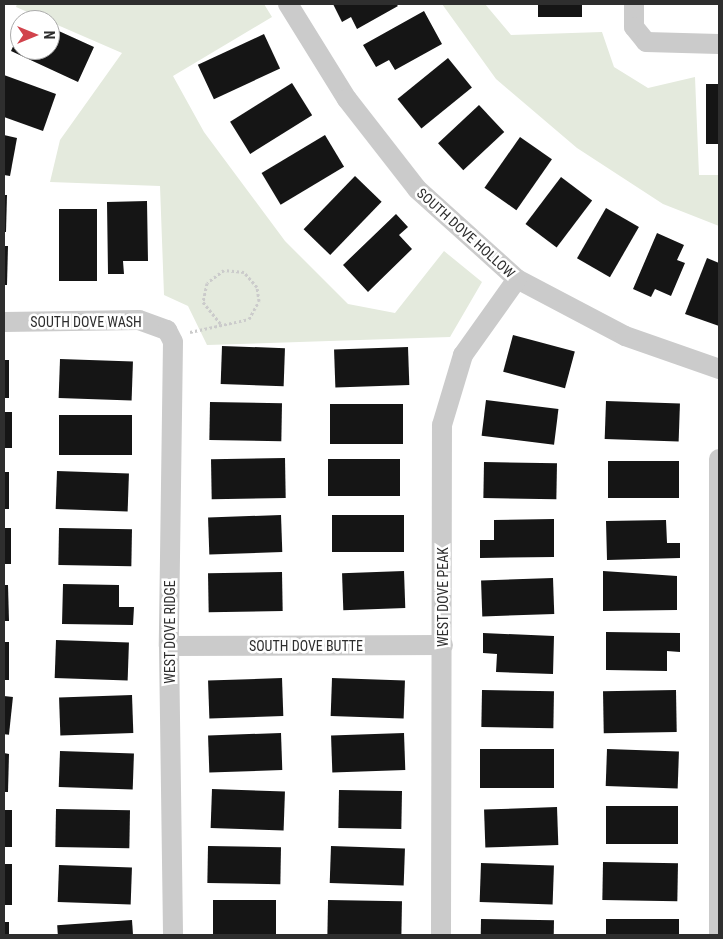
<!DOCTYPE html>
<style>
body{margin:0}
#map{position:relative;width:723px;height:939px;overflow:hidden;background:#fff;font-family:"Roboto Condensed",sans-serif}
div>[style]{position:absolute}
[style*='--x']{left:calc(var(--x)*1px);top:calc(var(--y)*1px);width:calc(var(--w)*1px);rotate:calc(var(--a)*1deg)}
.green>*{inset:0;background:#e4eadd}
.building>*{inset:0;background:#151515;transform-origin:0 0}
.path>*{height:3px;margin-top:-1.5px;transform-origin:0;background:repeating-linear-gradient(90deg,#cbcbcb 0 2.5px,transparent 0 5px)}
.minor>*{height:20px;margin:-10px;padding:0 10px;transform-origin:10px;border-radius:10px;background:#cbcbcb}
span{translate:-50% -50%;white-space:nowrap;text-align:center;line-height:1.15;-webkit-text-stroke:5px #fff;paint-order:stroke}
.street-label{font-size:14px;color:#2e2e2e}
.frame{position:absolute;inset:0;border:5px solid #2e2e2e;pointer-events:none}
.north{position:absolute;left:10px;top:10px;width:50px;height:50px;box-sizing:border-box;background:#fff;border:1px solid #ababab;border-radius:50%;rotate:90deg;font-size:14px;font-weight:700;line-height:20px;text-align:center;color:#2e2e2e}
.north::after{content:'';display:block;margin:auto;width:18px;height:22px;background:#d1434c;clip-path:polygon(50% 0,100% 100%,50% 72%,0 100%)}
</style>
<div id="map">
<div class="green">
<i style="clip-path:polygon(17px 4px,264px 4px,272px 17px,173px 76px,204px 132px,285px 241px,348px 304px,395px 313px,444px 251px,482px 282px,450px 337px,207px 345px,188px 306px,164px 295px,160px 186px,50px 182px,60px 140px,122px 53px,16px 7px)"></i>
<i style="clip-path:polygon(442px 4px,485px 4px,511px 35px,602px 32px,614px 67px,648px 88px,695px 77px,699px 175px,719px 175px,719px 226px,663px 204px,577px 148px,496px 79px)"></i>
</div>
<div class="building">
<i style="clip-path:polygon(333px 4px,396px 4px,398px 6px,357px 29px,351px 17px,342px 22px)"></i>
<i style="left:538px;top:4px;width:44px;height:13px"></i>
<i style="clip-path:polygon(424px 11px,442px 44px,395px 70px,389px 60px,376px 67px,363px 45px)"></i>
<i style="clip-path:polygon(50px 27px,94px 47px,78px 82px,11px 51px,20px 31px,20px 50px,50px 50px)"></i>
<i style="left:264px;top:34px;width:38px;height:73px;rotate:65deg"></i>
<i style="left:448px;top:58px;width:38px;height:65px;rotate:51deg"></i>
<i style="clip-path:polygon(4px 75px,56px 94px,43px 131px,4px 117px)"></i>
<i style="left:292px;top:83px;width:38px;height:73px;rotate:58deg"></i>
<i style="left:706px;top:84px;width:13px;height:60px"></i>
<i style="left:479px;top:105px;width:37px;height:56px;rotate:47deg"></i>
<i style="clip-path:polygon(4px 135px,17px 138px,10px 176px,4px 175px)"></i>
<i style="left:325px;top:135px;width:37px;height:74px;rotate:59deg"></i>
<i style="left:520px;top:137px;width:39px;height:62px;rotate:35deg"></i>
<i style="left:355px;top:176px;width:37px;height:74px;rotate:44deg"></i>
<i style="left:561px;top:177px;width:39px;height:59px;rotate:37deg"></i>
<i style="clip-path:polygon(4px 195px,7px 195px,6px 232px,4px 232px)"></i>
<i style="clip-path:polygon(147px 201px,148px 261px,123px 261px,124px 274px,108px 274px,107px 202px)"></i>
<i style="left:606px;top:208px;width:38px;height:58px;rotate:30deg"></i>
<i style="left:59px;top:209px;width:38px;height:72px"></i>
<i style="clip-path:polygon(396px 214px,408px 227px,399px 235px,412px 249px,368px 292px,343px 265px)"></i>
<i style="clip-path:polygon(657px 233px,684px 245px,677px 260px,685px 263px,671px 296px,655px 289px,651px 297px,633px 289px)"></i>
<i style="clip-path:polygon(4px 246px,8px 246px,7px 285px,4px 285px)"></i>
<i style="clip-path:polygon(707px 258px,719px 263px,719px 326px,685px 314px)"></i>
<i style="left:513px;top:335px;width:64px;height:38px;rotate:15deg"></i>
<i style="left:222px;top:346px;width:63px;height:38px;rotate:2deg"></i>
<i style="left:408px;top:347px;width:38px;height:74px;rotate:88deg"></i>
<i style="left:60px;top:359px;width:73px;height:39px;rotate:2deg"></i>
<i style="left:4px;top:360px;width:5px;height:38px"></i>
<i style="left:486px;top:400px;width:73px;height:36px;rotate:7deg"></i>
<i style="left:606px;top:401px;width:74px;height:38px;rotate:2deg"></i>
<i style="left:210px;top:402px;width:72px;height:38px;rotate:1deg"></i>
<i style="left:403px;top:404px;width:40px;height:73px;rotate:90deg"></i>
<i style="left:4px;top:412px;width:8px;height:36px"></i>
<i style="left:132px;top:415px;width:40px;height:73px;rotate:90deg"></i>
<i style="left:285px;top:458px;width:40px;height:74px;rotate:89deg"></i>
<i style="left:328px;top:459px;width:72px;height:37px"></i>
<i style="left:679px;top:461px;width:37px;height:71px;rotate:90deg"></i>
<i style="left:484px;top:462px;width:73px;height:36px;rotate:1deg"></i>
<i style="left:57px;top:471px;width:72px;height:38px;rotate:2deg"></i>
<i style="left:4px;top:472px;width:5px;height:37px"></i>
<i style="left:281px;top:515px;width:37px;height:73px;rotate:88deg"></i>
<i style="left:332px;top:515px;width:72px;height:37px"></i>
<i style="clip-path:polygon(554px 519px,554px 557px,480px 558px,480px 540px,494px 540px,494px 520px)"></i>
<i style="clip-path:polygon(666px 520px,667px 543px,680px 543px,680px 558px,607px 560px,606px 521px)"></i>
<i style="left:4px;top:528px;width:7px;height:36px"></i>
<i style="left:59px;top:528px;width:73px;height:37px;rotate:1deg"></i>
<i style="left:404px;top:571px;width:37px;height:62px;rotate:88deg"></i>
<i style="clip-path:polygon(603px 571px,677px 576px,677px 610px,603px 611px)"></i>
<i style="left:282px;top:572px;width:39px;height:74px;rotate:89deg"></i>
<i style="left:553px;top:578px;width:36px;height:72px;rotate:88deg"></i>
<i style="clip-path:polygon(63px 584px,119px 585px,119px 607px,134px 607px,133px 625px,62px 624px)"></i>
<i style="clip-path:polygon(4px 585px,8px 585px,9px 621px,4px 621px)"></i>
<i style="clip-path:polygon(606px 632px,680px 633px,680px 652px,667px 651px,667px 671px,606px 670px)"></i>
<i style="clip-path:polygon(483px 633px,554px 636px,553px 674px,496px 672px,497px 654px,483px 653px)"></i>
<i style="left:56px;top:640px;width:73px;height:38px;rotate:2deg"></i>
<i style="left:4px;top:642px;width:5px;height:38px"></i>
<i style="left:282px;top:678px;width:38px;height:74px;rotate:88deg"></i>
<i style="left:332px;top:678px;width:73px;height:38px;rotate:2deg"></i>
<i style="left:482px;top:690px;width:72px;height:37px;rotate:1deg"></i>
<i style="left:676px;top:690px;width:42px;height:73px;rotate:89deg"></i>
<i style="left:132px;top:695px;width:38px;height:73px;rotate:88deg"></i>
<i style="left:4px;top:696px;width:9px;height:38px;rotate:6deg"></i>
<i style="left:281px;top:733px;width:37px;height:73px;rotate:88deg"></i>
<i style="left:404px;top:733px;width:37px;height:73px;rotate:88deg"></i>
<i style="left:554px;top:749px;width:39px;height:74px;rotate:90deg"></i>
<i style="left:607px;top:749px;width:72px;height:37px;rotate:2deg"></i>
<i style="left:60px;top:751px;width:74px;height:36px;rotate:2deg"></i>
<i style="clip-path:polygon(4px 753px,9px 754px,8px 792px,4px 792px)"></i>
<i style="left:212px;top:789px;width:73px;height:39px;rotate:2deg"></i>
<i style="left:339px;top:790px;width:63px;height:38px;rotate:1deg"></i>
<i style="left:678px;top:806px;width:38px;height:72px;rotate:90deg"></i>
<i style="left:557px;top:807px;width:38px;height:73px;rotate:88deg"></i>
<i style="left:56px;top:809px;width:74px;height:38px;rotate:1deg"></i>
<i style="left:4px;top:810px;width:8px;height:37px"></i>
<i style="left:208px;top:846px;width:73px;height:37px;rotate:1deg"></i>
<i style="left:331px;top:846px;width:74px;height:37px;rotate:2deg"></i>
<i style="left:603px;top:862px;width:75px;height:38px;rotate:1deg"></i>
<i style="left:481px;top:863px;width:73px;height:39px;rotate:2deg"></i>
<i style="left:4px;top:864px;width:8px;height:41px"></i>
<i style="left:59px;top:865px;width:73px;height:37px;rotate:2deg"></i>
<i style="left:276px;top:900px;width:35px;height:63px;rotate:90deg"></i>
<i style="left:328px;top:900px;width:74px;height:35px;rotate:1deg"></i>
<i style="left:481px;top:919px;width:73px;height:16px;rotate:1deg"></i>
<i style="left:679px;top:919px;width:16px;height:73px;rotate:90deg"></i>
<i style="left:132px;top:920px;width:15px;height:75px;rotate:86deg"></i>
<i style="left:4px;top:922px;width:5px;height:13px"></i>
</div>
<div class="path">
<i style="--x:190;--y:332;--w:60;--a:-12.4"></i>
<i style="--x:249;--y:319;--w:21;--a:-61"></i>
<i style="--x:259;--y:301;--w:14;--a:-98"></i>
<i style="--x:257;--y:287;--w:20;--a:-131"></i>
<i style="--x:244;--y:272;--w:20;--a:-174"></i>
<i style="--x:224;--y:270;--w:21;--a:143"></i>
<i style="--x:207;--y:283;--w:19;--a:102"></i>
<i style="--x:203;--y:302;--w:28;--a:51"></i>
</div>
<div class="minor">
<i style="--x:288;--y:4;--w:112;--a:58.2"></i>
<i style="--x:347;--y:99;--w:114;--a:52.1"></i>
<i style="--x:417;--y:189;--w:135;--a:42"></i>
<i style="--x:517;--y:279;--w:122;--a:27.8"></i>
<i style="--x:625;--y:336;--w:100;--a:19.3"></i>
<i style="--x:634;--y:4;--w:23;--a:90"></i>
<i style="--x:634;--y:27;--w:19;--a:51"></i>
<i style="--x:646;--y:42;--w:73;--a:1.6"></i>
<i style="--x:4;--y:322;--w:135;--a:-0.8"></i>
<i style="--x:139;--y:320;--w:30;--a:20"></i>
<i style="--x:167;--y:330;--w:13;--a:63"></i>
<i style="--x:173;--y:342;--w:304;--a:90.8"></i>
<i style="--x:169;--y:646;--w:289;--a:89.2"></i>
<i style="--x:169;--y:646;--w:274;--a:-0.2"></i>
<i style="--x:441;--y:935;--w:510;--a:-89.89"></i>
<i style="--x:442;--y:425;--w:73;--a:-73.3"></i>
<i style="--x:463;--y:355;--w:93;--a:-54.6"></i>
<i style="--x:719;--y:935;--w:476;--a:-90"></i>
</div>
<div class="street-label">
<span style="left:466px;top:233px;rotate:42deg">SOUTH DOVE HOLLOW</span>
<span style="left:86px;top:322px">SOUTH DOVE WASH</span>
<span style="left:443px;top:597px;rotate:-90deg">WEST DOVE PEAK</span>
<span style="left:170px;top:632px;rotate:-90deg">WEST DOVE RIDGE</span>
<span style="left:306px;top:646px">SOUTH DOVE BUTTE</span>
</div>
<div class="frame"></div>
<div class="north">N</div>
</div>
